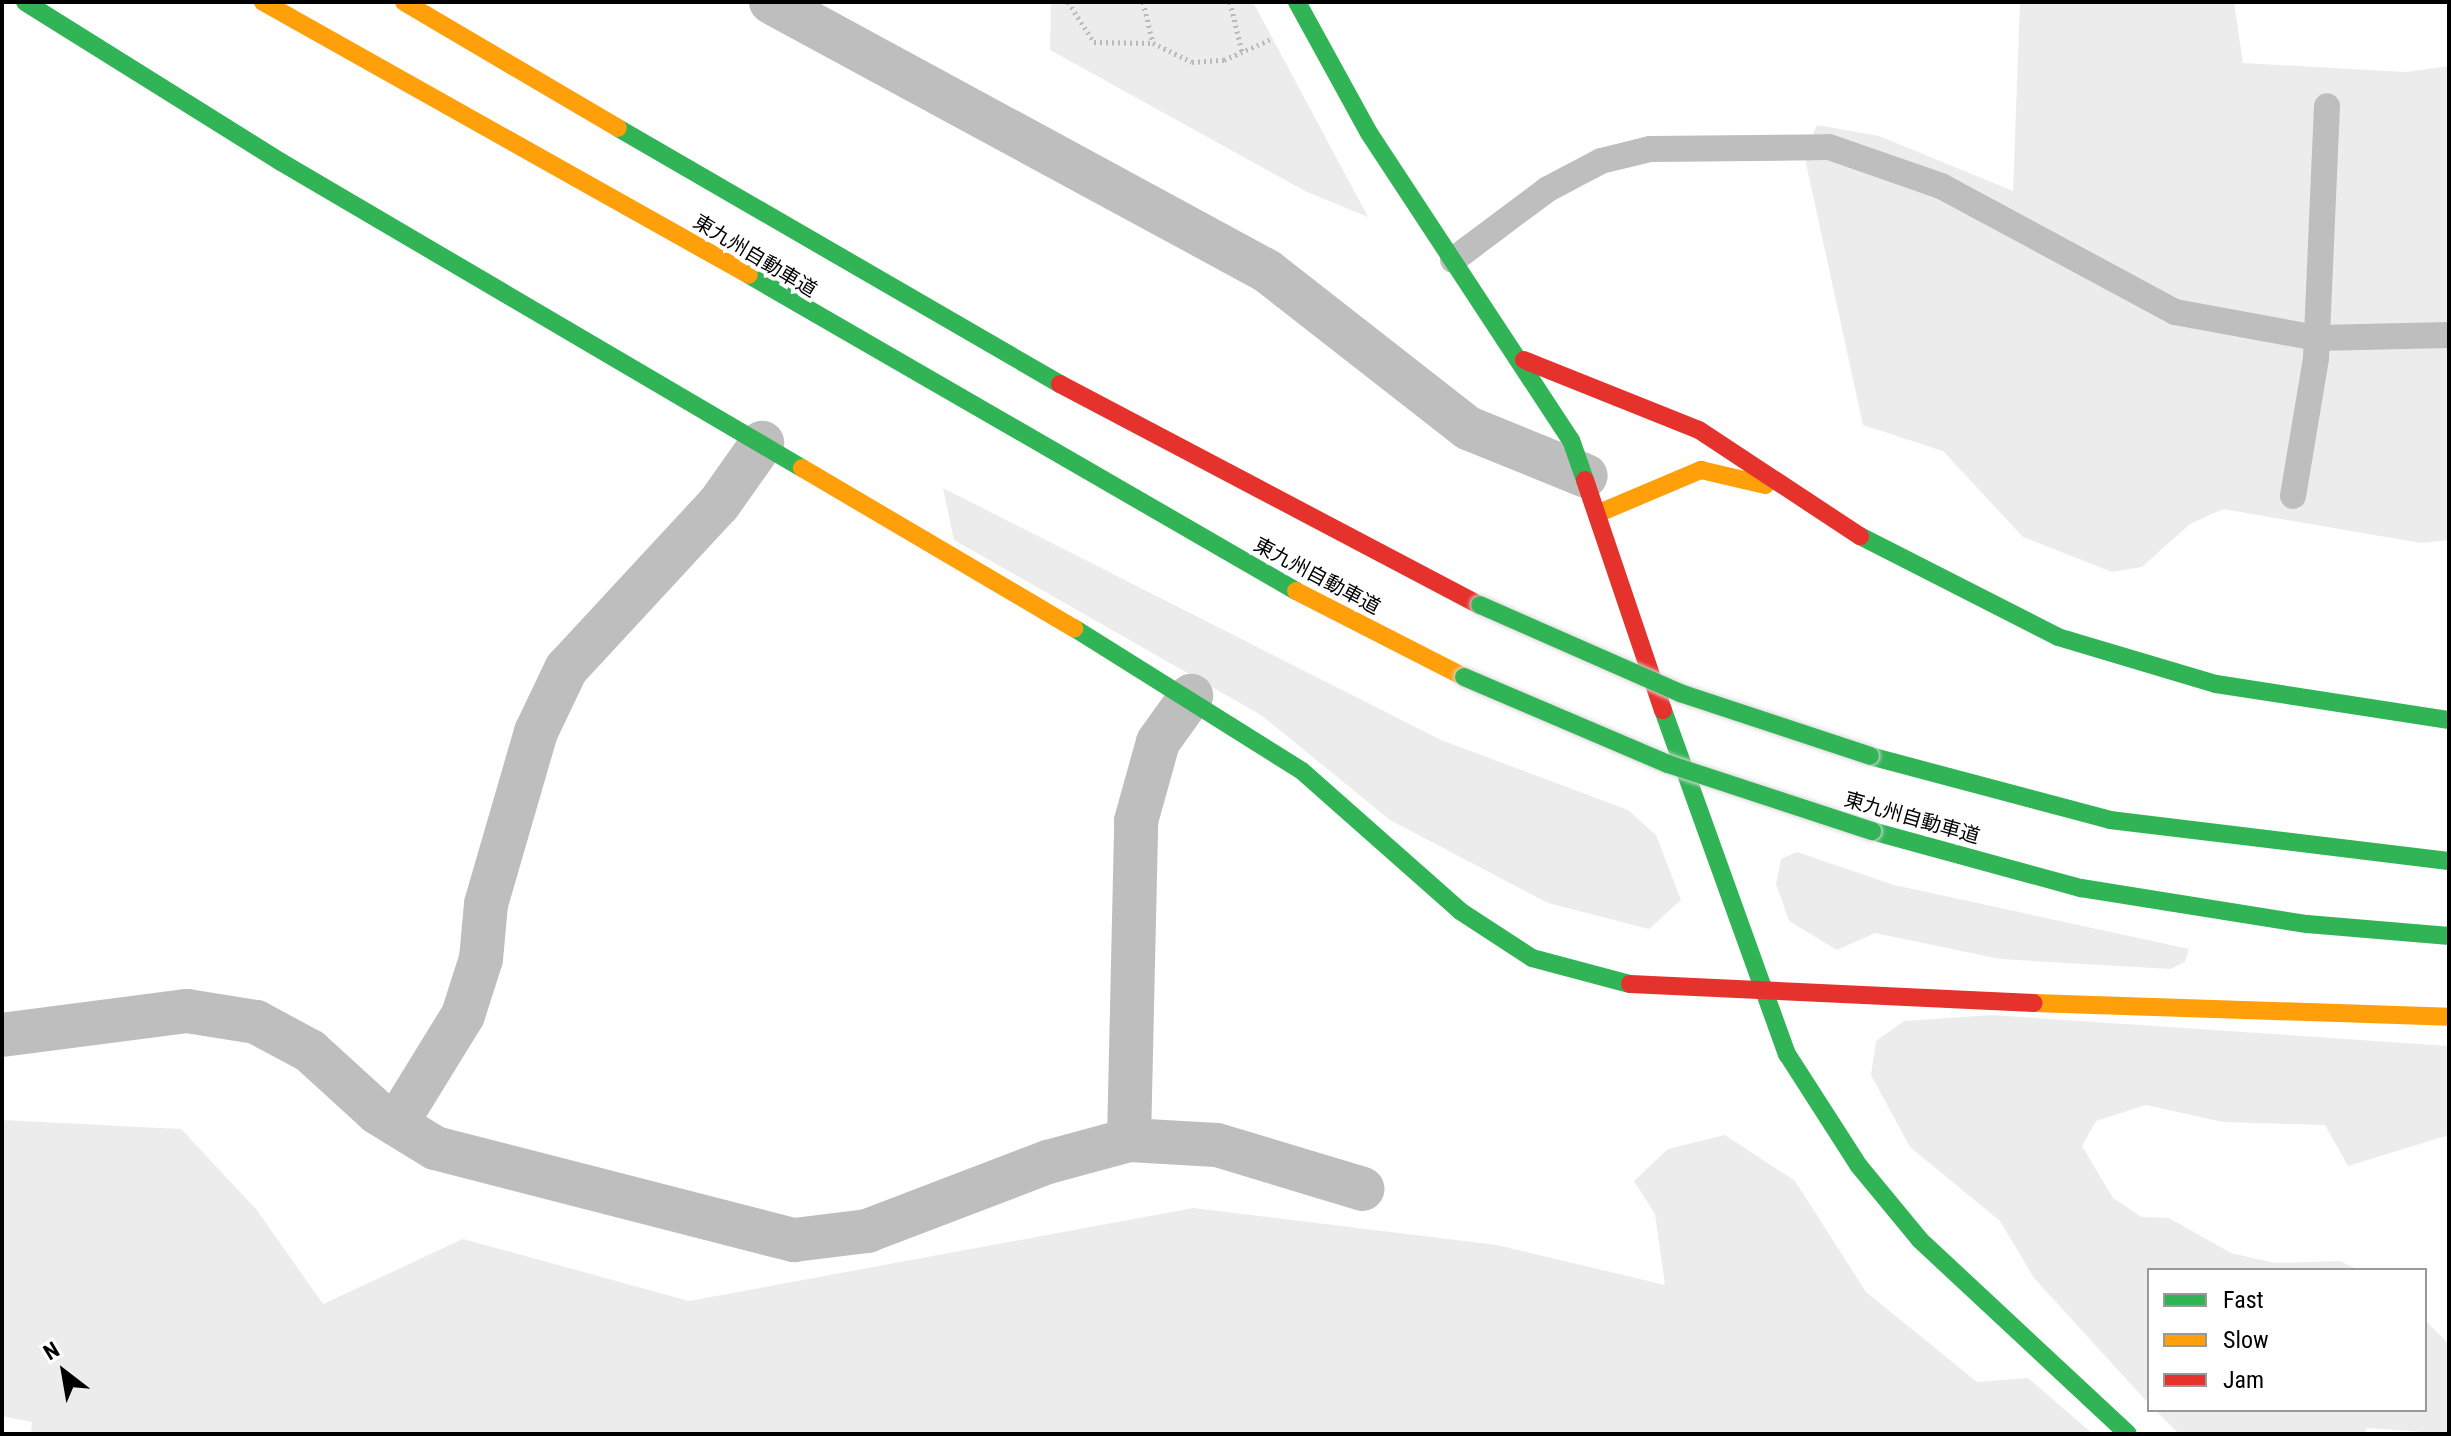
<!DOCTYPE html>
<meta charset="utf-8">
<style>
body{margin:0}
#map{position:relative;width:2451px;height:1436px;overflow:hidden;background:#fff;font-family:"Roboto Condensed","Noto Sans JP",sans-serif}
div>[style]{position:absolute}
[style*='--x']{left:calc(var(--x)*1px);top:calc(var(--y)*1px);width:calc(var(--w)*1px);rotate:calc(var(--a)*1deg)}
.green>*{inset:0;background:#ececec}
.path>*{height:5px;margin-top:-2.5px;transform-origin:0;background:repeating-linear-gradient(90deg,#b9b9b9 0 2px,transparent 0 6px)}
.lane>*{height:26px;margin:-13px;padding:0 13px;transform-origin:13px;border-radius:13px;background:#bebebe}
.street>*{height:44px;margin:-22px;padding:0 22px;transform-origin:22px;border-radius:22px;background:#bebebe}
.fast>*{height:18px;margin:-9px;padding:0 9px;transform-origin:9px;border-radius:9px;background:#30b455}
.slow>*{height:18px;margin:-9px;padding:0 9px;transform-origin:9px;border-radius:9px;background:#ff9f0a}
.jam>*{height:18px;margin:-9px;padding:0 9px;transform-origin:9px;border-radius:9px;background:#e5322d}
.bridges{filter:drop-shadow(0 0 2px #dbdbdb) drop-shadow(0 0 2px #dbdbdb)}
.fast-bridge>*{height:18px;margin:-9px;padding:0 9px;transform-origin:9px;border-radius:9px;background:#30b455}
span{translate:-50% -50%;white-space:nowrap;text-align:center;line-height:1.15;-webkit-text-stroke:8px #fff;paint-order:stroke}
.street-label{font-size:20px;color:#000}
.frame{position:absolute;inset:0;border:4px solid #000;pointer-events:none}
.legend{position:absolute;left:2147px;top:1268px;width:280px;height:144px;box-sizing:border-box;background:#fff;border:2px solid #999;margin:0;padding:10px 14px;list-style:none;font-size:24px;color:#000}
.legend li{display:flex;align-items:center;gap:16px;height:40px}
.legend b{width:40px;border:2px solid #999}
.north{position:absolute;left:24px;top:1332px;width:80px;height:80px;-webkit-text-stroke:6px #fff;paint-order:stroke;rotate:329deg;font-size:22px;font-weight:700;line-height:32px;text-align:center;color:#000}
.north::after{content:'';display:block;margin:auto;width:28px;height:36px;background:#000;clip-path:polygon(50% 0,100% 100%,50% 72%,0 100%)}
</style>
<div id="map">
<div class="green">
<i style="clip-path:polygon(1051px 2px,1253px 2px,1368px 217px,1305px 191px,1050px 50px)"></i>
<i style="clip-path:polygon(2020px 2px,2234px 2px,2243px 63px,2406px 72px,2449px 66px,2449px 540px,2421px 543px,2223px 509px,2190px 524px,2142px 567px,2112px 572px,2023px 537px,1943px 451px,1863px 425px,1804px 154px,1817px 125px,1879px 136px,2013px 191px)"></i>
<i style="clip-path:polygon(943px 488px,1441px 740px,1628px 810px,1656px 835px,1681px 900px,1649px 929px,1548px 903px,1390px 820px,1261px 715px,954px 540px)"></i>
<i style="clip-path:polygon(1797px 852px,1894px 885px,2189px 949px,2185px 962px,2170px 969px,2000px 959px,1875px 933px,1837px 950px,1789px 921px,1776px 884px,1781px 859px)"></i>
<i style="clip-path:polygon(1992px 1015px,2449px 1046px,2449px 1135px,2348px 1166px,2325px 1125px,2223px 1122px,2146px 1105px,2096px 1121px,2082px 1146px,2113px 1198px,2142px 1217px,2169px 1218px,2231px 1253px,2275px 1263px,2340px 1261px,2359px 1270px,2149px 1270px,2149px 1404px,2034px 1278px,2000px 1221px,1910px 1147px,1871px 1075px,1876px 1041px,1904px 1021px)"></i>
<i style="clip-path:polygon(2px 1120px,181px 1129px,256px 1209px,323px 1304px,463px 1239px,689px 1301px,1193px 1208px,1497px 1245px,1665px 1285px,1655px 1214px,1634px 1181px,1668px 1149px,1725px 1135px,1795px 1181px,1866px 1292px,1977px 1382px,2028px 1378px,2093px 1434px,31px 1434px,32px 1422px,2px 1416px)"></i>
<i style="clip-path:polygon(2425px 1320px,2449px 1344px,2449px 1434px,2367px 1428px,2364px 1434px,2179px 1434px,2155px 1410px,2425px 1410px)"></i>
</div>
<div class="path">
<i style="--x:1068;--y:2;--w:48;--a:57"></i>
<i style="--x:1094;--y:42;--w:59;--a:1"></i>
<i style="--x:1143;--y:2;--w:42;--a:76.3"></i>
<i style="--x:1153;--y:43;--w:43;--a:26"></i>
<i style="--x:1192;--y:62;--w:32;--a:-4"></i>
<i style="--x:1224;--y:60;--w:51;--a:-24.1"></i>
<i style="--x:1230;--y:2;--w:51;--a:76.5"></i>
</div>
<div class="lane">
<i style="--x:1453;--y:260;--w:119;--a:-36.8"></i>
<i style="--x:1548;--y:189;--w:60;--a:-27.8"></i>
<i style="--x:1601;--y:161;--w:50;--a:-13.8"></i>
<i style="--x:1650;--y:149;--w:179;--a:-0.6"></i>
<i style="--x:1829;--y:147;--w:119;--a:19.2"></i>
<i style="--x:1941;--y:186;--w:266;--a:28.3"></i>
<i style="--x:2175;--y:312;--w:144;--a:10.4"></i>
<i style="--x:2317;--y:338;--w:132;--a:-1.3"></i>
<i style="--x:2293;--y:496;--w:140;--a:-80.5"></i>
<i style="--x:2316;--y:358;--w:252;--a:-87.5"></i>
</div>
<div class="street">
<i style="--x:771;--y:2;--w:564;--a:28.47"></i>
<i style="--x:1267;--y:271;--w:255;--a:38"></i>
<i style="--x:1468;--y:428;--w:127;--a:22.1"></i>
<i style="--x:2;--y:1035;--w:187;--a:-7.4"></i>
<i style="--x:187;--y:1011;--w:70;--a:9.1"></i>
<i style="--x:256;--y:1022;--w:61;--a:28.2"></i>
<i style="--x:310;--y:1051;--w:92;--a:42.4"></i>
<i style="--x:378;--y:1113;--w:67;--a:31.6"></i>
<i style="--x:435;--y:1148;--w:371;--a:14.4"></i>
<i style="--x:794;--y:1240;--w:74;--a:-7"></i>
<i style="--x:867;--y:1231;--w:194;--a:-20.9"></i>
<i style="--x:1048;--y:1162;--w:84;--a:-15.2"></i>
<i style="--x:1129;--y:1140;--w:88;--a:3.3"></i>
<i style="--x:1217;--y:1145;--w:152;--a:16.8"></i>
<i style="--x:396;--y:1124;--w:128;--a:-58.4"></i>
<i style="--x:463;--y:1015;--w:59;--a:-72.2"></i>
<i style="--x:481;--y:959;--w:55;--a:-84.8"></i>
<i style="--x:486;--y:904;--w:179;--a:-73.8"></i>
<i style="--x:536;--y:732;--w:70;--a:-64.5"></i>
<i style="--x:566;--y:669;--w:225;--a:-47.2"></i>
<i style="--x:719;--y:504;--w:75;--a:-54.8"></i>
<i style="--x:1129;--y:1140;--w:319;--a:-88.7"></i>
<i style="--x:1136;--y:821;--w:82;--a:-74.4"></i>
<i style="--x:1158;--y:742;--w:57;--a:-54.3"></i>
</div>
<div class="fast">
<i style="--x:25;--y:2;--w:302;--a:32"></i>
<i style="--x:281;--y:162;--w:604;--a:30.43"></i>
<i style="--x:1297;--y:2;--w:149;--a:61.2"></i>
<i style="--x:1369;--y:133;--w:367;--a:56.7"></i>
<i style="--x:1571;--y:440;--w:42;--a:70.7"></i>
<i style="--x:618;--y:128;--w:511;--a:30.08"></i>
<i style="--x:749;--y:275;--w:632;--a:30.01"></i>
<i style="--x:1860;--y:536;--w:222;--a:27"></i>
<i style="--x:2058;--y:637;--w:165;--a:16.6"></i>
<i style="--x:2216;--y:684;--w:236;--a:8.8"></i>
<i style="--x:1074;--y:628;--w:269;--a:32.1"></i>
<i style="--x:1302;--y:771;--w:211;--a:41.5"></i>
<i style="--x:1460;--y:911;--w:86;--a:33.1"></i>
<i style="--x:1532;--y:958;--w:101;--a:14.9"></i>
<i style="--x:1663;--y:710;--w:366;--a:70.2"></i>
<i style="--x:1787;--y:1054;--w:133;--a:57.3"></i>
<i style="--x:1859;--y:1166;--w:96;--a:50.5"></i>
<i style="--x:1920;--y:1240;--w:284;--a:43"></i>
<i style="--x:1870;--y:756;--w:248;--a:14.9"></i>
<i style="--x:2110;--y:820;--w:341;--a:6.9"></i>
<i style="--x:1872;--y:831;--w:217;--a:15.3"></i>
<i style="--x:2081;--y:888;--w:229;--a:9.1"></i>
<i style="--x:2307;--y:924;--w:143;--a:4.8"></i>
</div>
<div class="slow">
<i style="--x:263;--y:2;--w:557;--a:29.32"></i>
<i style="--x:404;--y:2;--w:248;--a:30.5"></i>
<i style="--x:802;--y:468;--w:316;--a:30.5"></i>
<i style="--x:1599;--y:513;--w:111;--a:-22.9"></i>
<i style="--x:1701;--y:470;--w:66;--a:13.2"></i>
<i style="--x:1296;--y:591;--w:189;--a:27.1"></i>
<i style="--x:2034;--y:1003;--w:415;--a:1.9"></i>
</div>
<div class="jam">
<i style="--x:1524;--y:360;--w:188;--a:21.8"></i>
<i style="--x:1699;--y:430;--w:193;--a:33.4"></i>
<i style="--x:1060;--y:384;--w:475;--a:27.8"></i>
<i style="--x:1585;--y:480;--w:243;--a:71.3"></i>
<i style="--x:1630;--y:984;--w:404;--a:2.7"></i>
</div>
<div class="bridges">
<div class="fast-bridge">
<i style="--x:1480;--y:605;--w:219;--a:23.7"></i>
<i style="--x:1680;--y:693;--w:200;--a:18.3"></i>
<i style="--x:1464;--y:677;--w:222;--a:23.1"></i>
<i style="--x:1668;--y:764;--w:215;--a:18.2"></i>
</div>
</div>
<div class="street-label">
<span style="left:755px;top:256px;rotate:31deg">東九州自動車道</span>
<span style="left:1317px;top:576px;rotate:28deg">東九州自動車道</span>
<span style="left:1912px;top:818px;rotate:16deg">東九州自動車道</span>
</div>
<div class="frame"></div>
<ul class="legend">
<li><b style="height:10px;background:#30b455"></b>Fast</li>
<li><b style="height:10px;background:#ff9f0a"></b>Slow</li>
<li><b style="height:10px;background:#e5322d"></b>Jam</li>
</ul>
<div class="north">N</div>
</div>
